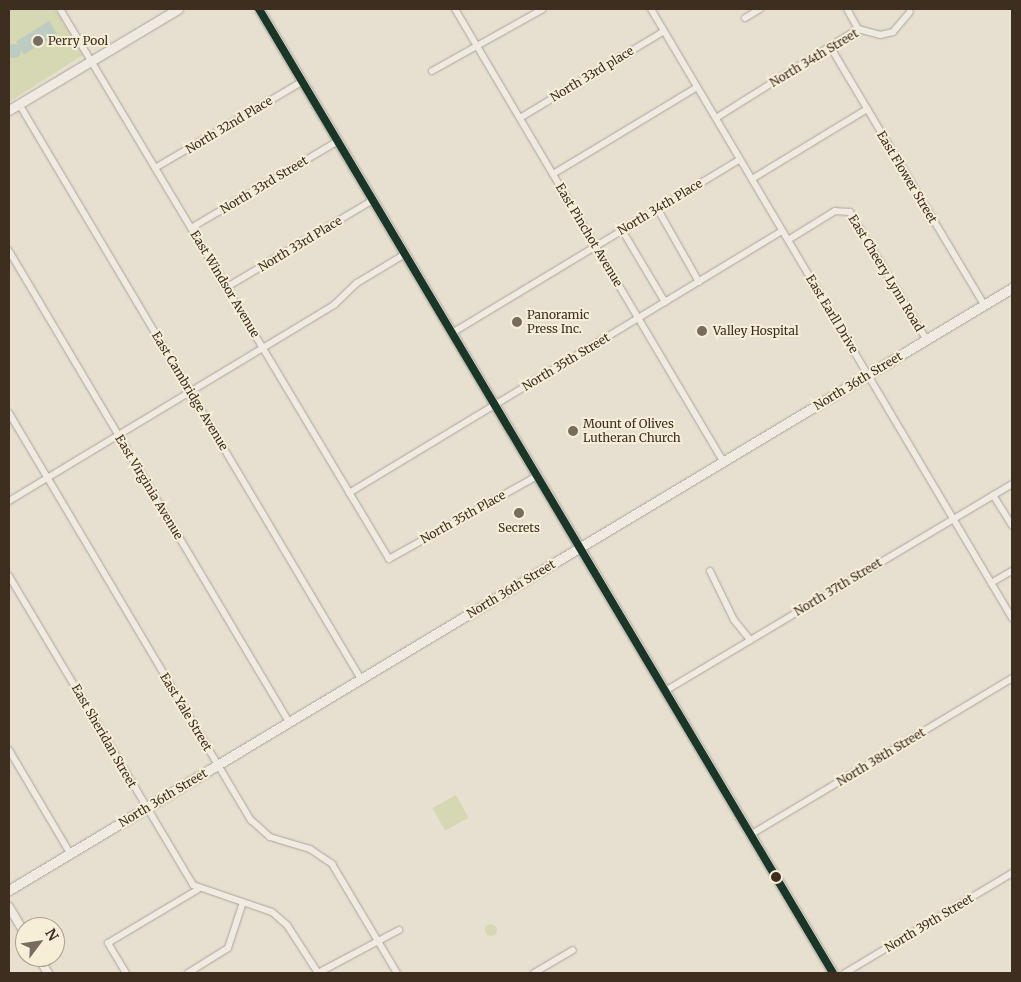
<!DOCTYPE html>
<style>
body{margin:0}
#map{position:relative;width:1021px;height:982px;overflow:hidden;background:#e7e0d1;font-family:Merriweather,serif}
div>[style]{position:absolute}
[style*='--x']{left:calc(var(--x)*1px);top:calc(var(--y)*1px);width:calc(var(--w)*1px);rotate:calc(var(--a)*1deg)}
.green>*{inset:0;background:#d6d7b3;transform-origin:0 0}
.round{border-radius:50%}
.water>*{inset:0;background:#bcccc2;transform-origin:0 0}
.roads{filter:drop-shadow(0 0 1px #ada599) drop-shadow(0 0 1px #ada599)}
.minor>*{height:6px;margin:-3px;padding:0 3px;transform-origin:3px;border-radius:3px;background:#efebe3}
.tertiary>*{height:8px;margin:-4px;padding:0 4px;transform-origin:4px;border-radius:4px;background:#efebe3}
.secondary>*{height:9px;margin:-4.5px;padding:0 4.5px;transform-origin:4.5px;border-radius:4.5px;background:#efebe3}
.bus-1>*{height:8px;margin:-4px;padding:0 4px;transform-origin:4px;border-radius:4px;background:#193628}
.dots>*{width:14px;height:14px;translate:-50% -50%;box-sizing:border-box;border:2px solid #f7eed8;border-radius:50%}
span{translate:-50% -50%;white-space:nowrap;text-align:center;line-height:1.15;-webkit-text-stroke:4px #f7eed8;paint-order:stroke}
.poi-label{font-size:12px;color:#3d2e20}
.left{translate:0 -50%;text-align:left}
.street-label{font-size:12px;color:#3d2e20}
.frame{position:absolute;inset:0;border:10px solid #3d2e20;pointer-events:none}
.north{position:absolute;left:15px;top:917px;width:50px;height:50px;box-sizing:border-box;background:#f7eed8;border:1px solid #ada18e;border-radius:50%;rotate:59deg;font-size:14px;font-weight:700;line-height:20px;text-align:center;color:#3d2e20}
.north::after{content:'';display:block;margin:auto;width:18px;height:22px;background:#786c5e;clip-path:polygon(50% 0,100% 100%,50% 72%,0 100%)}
</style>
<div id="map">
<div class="green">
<i style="clip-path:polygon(9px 9px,55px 9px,83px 55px,9px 102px)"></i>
<i style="left:456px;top:795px;width:26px;height:27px;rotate:61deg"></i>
<i class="round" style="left:485px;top:924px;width:12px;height:12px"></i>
</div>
<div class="water">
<i style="left:49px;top:21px;width:15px;height:39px;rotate:58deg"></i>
<i class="round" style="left:7px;top:44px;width:14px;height:14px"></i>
</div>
<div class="roads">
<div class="minor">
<i style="--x:60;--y:9;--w:641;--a:59.11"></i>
<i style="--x:389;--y:559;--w:170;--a:-29.3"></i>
<i style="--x:455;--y:9;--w:525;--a:59.34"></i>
<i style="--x:651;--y:9;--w:708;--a:59.34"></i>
<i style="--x:847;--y:9;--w:23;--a:61"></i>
<i style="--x:745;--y:18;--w:17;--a:-31"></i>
<i style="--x:858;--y:29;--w:23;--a:15"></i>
<i style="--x:880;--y:35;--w:13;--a:-13"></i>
<i style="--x:893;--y:32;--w:26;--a:-50"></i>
<i style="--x:831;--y:48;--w:299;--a:59.2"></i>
<i style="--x:432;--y:71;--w:127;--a:-29.2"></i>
<i style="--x:19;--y:104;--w:669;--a:59.26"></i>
<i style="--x:520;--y:118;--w:168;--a:-31.1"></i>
<i style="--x:716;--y:118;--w:168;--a:-32.1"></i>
<i style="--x:155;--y:168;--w:172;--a:-30.4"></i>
<i style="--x:553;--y:174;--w:168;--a:-31.1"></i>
<i style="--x:752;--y:179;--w:135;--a:-31.3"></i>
<i style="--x:657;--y:208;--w:85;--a:60.4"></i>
<i style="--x:191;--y:228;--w:171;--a:-30.6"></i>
<i style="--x:622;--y:230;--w:84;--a:59.2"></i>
<i style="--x:788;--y:240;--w:55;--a:-31.7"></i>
<i style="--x:835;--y:211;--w:15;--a:4"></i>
<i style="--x:850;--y:212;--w:148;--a:59.1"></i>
<i style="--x:9;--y:251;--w:548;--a:59.27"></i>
<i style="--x:227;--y:287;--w:170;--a:-30.8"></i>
<i style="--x:452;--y:333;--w:336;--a:-31.1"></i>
<i style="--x:9;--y:413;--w:474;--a:59.3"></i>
<i style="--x:251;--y:820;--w:25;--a:42"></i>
<i style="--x:270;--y:837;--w:42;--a:16.7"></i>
<i style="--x:310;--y:849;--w:27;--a:34"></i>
<i style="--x:332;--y:864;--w:127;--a:59.2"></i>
<i style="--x:349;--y:493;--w:506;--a:-31.18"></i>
<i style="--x:993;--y:495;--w:36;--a:58"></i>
<i style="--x:9;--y:501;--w:380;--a:-31.1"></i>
<i style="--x:334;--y:305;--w:32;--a:-44"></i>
<i style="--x:357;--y:283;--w:56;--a:-31.1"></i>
<i style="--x:710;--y:571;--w:55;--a:63.9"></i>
<i style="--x:734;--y:620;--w:26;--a:51"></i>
<i style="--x:9;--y:576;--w:360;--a:59.2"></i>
<i style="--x:193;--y:885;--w:83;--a:18.9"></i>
<i style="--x:272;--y:912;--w:20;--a:41"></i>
<i style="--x:287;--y:925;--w:57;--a:57.1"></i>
<i style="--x:991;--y:583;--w:24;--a:-30"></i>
<i style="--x:665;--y:691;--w:404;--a:-30.8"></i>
<i style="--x:9;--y:750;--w:120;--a:59.4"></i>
<i style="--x:750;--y:835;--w:305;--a:-30.9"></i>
<i style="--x:126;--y:973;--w:35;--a:-121"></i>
<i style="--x:108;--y:943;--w:104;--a:-30.8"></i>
<i style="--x:188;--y:973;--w:47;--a:-32"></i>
<i style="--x:228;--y:948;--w:48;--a:-71.9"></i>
<i style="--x:318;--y:973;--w:92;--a:-28"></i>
<i style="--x:534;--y:973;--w:45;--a:-30.5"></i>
<i style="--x:845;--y:973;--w:195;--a:-30.9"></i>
</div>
<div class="tertiary">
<i style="--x:9;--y:907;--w:31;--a:59"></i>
<i style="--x:38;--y:957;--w:19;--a:58"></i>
</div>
<div class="secondary">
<i style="--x:259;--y:9;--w:1122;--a:59.23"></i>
<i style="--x:9;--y:110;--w:197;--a:-30.9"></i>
<i style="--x:9;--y:890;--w:1170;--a:-30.97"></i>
</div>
</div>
<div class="bus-1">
<i style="--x:259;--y:9;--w:1122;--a:59.23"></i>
</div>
<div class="dots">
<i style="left:38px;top:41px;background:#786c5e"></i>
<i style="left:517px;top:322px;background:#786c5e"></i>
<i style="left:702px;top:331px;background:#786c5e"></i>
<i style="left:573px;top:431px;background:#786c5e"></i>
<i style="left:519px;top:513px;background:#786c5e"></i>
<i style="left:776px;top:877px;background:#3d2e20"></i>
</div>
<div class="poi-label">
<span class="left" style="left:48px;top:41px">Perry Pool</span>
<span class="left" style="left:527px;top:322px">Panoramic<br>Press Inc.</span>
<span class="left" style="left:713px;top:331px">Valley Hospital</span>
<span class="left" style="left:583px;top:431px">Mount of Olives<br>Lutheran Church</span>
<span style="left:519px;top:528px">Secrets</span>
</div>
<div class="street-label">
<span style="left:814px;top:58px;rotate:-31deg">North 34th Street</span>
<span style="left:592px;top:74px;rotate:-31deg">North 33rd place</span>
<span style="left:229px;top:125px;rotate:-31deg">North 32nd Place</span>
<span style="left:907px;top:177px;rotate:59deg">East Flower Street</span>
<span style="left:264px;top:185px;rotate:-31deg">North 33rd Street</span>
<span style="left:660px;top:207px;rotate:-31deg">North 34th Place</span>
<span style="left:589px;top:235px;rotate:59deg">East Pinchot Avenue</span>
<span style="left:300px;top:244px;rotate:-31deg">North 33rd Place</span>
<span style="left:886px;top:273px;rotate:59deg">East Cheery Lynn Road</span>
<span style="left:225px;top:284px;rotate:59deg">East Windsor Avenue</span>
<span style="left:832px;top:314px;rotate:59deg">East Earll Drive</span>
<span style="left:566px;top:362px;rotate:-31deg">North 35th Street</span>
<span style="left:858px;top:381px;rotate:-31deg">North 36th Street</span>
<span style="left:190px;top:391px;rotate:59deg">East Cambridge Avenue</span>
<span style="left:149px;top:487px;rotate:59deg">East Virginia Avenue</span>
<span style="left:463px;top:517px;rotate:-29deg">North 35th Place</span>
<span style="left:838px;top:587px;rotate:-31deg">North 37th Street</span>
<span style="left:511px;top:589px;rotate:-31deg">North 36th Street</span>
<span style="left:186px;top:712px;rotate:59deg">East Yale Street</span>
<span style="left:104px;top:736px;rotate:60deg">East Sheridan Street</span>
<span style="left:881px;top:757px;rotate:-31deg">North 38th Street</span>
<span style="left:163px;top:798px;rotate:-31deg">North 36th Street</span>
<span style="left:929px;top:923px;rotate:-31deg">North 39th Street</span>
</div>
<div class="frame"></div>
<div class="north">N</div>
</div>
